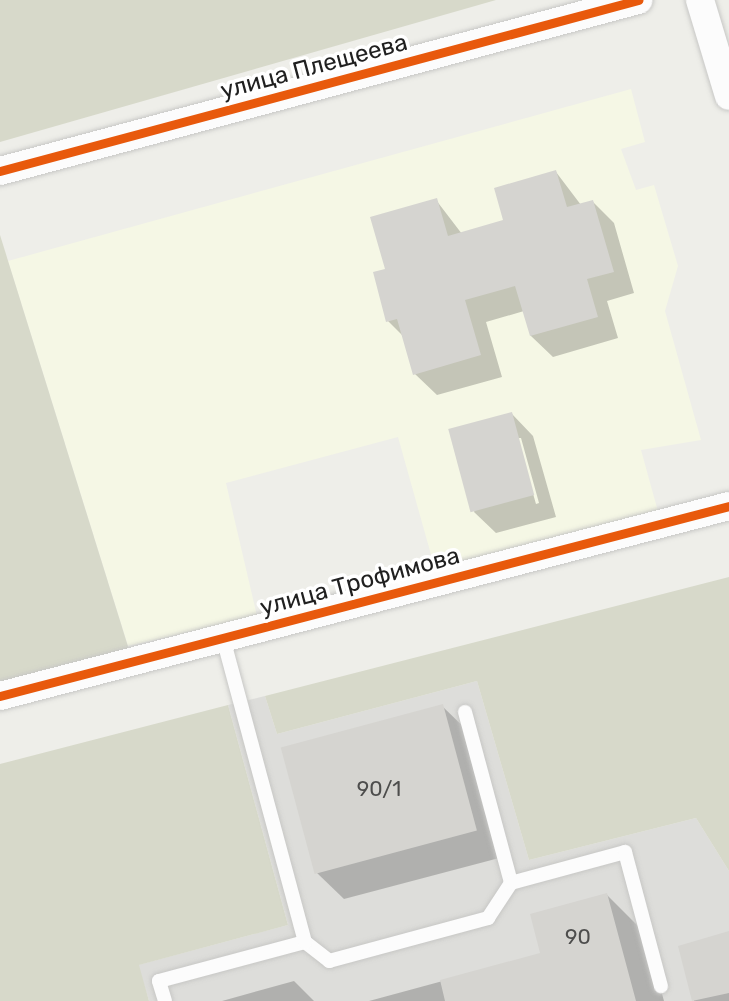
<!DOCTYPE html>
<meta charset="utf-8">
<style>
body{margin:0}
#map{position:relative;width:729px;height:1001px;overflow:hidden;background:#eeeee9;font-family:Rubik,sans-serif}
div>[style]{position:absolute}
[style*='--x']{left:calc(var(--x)*1px);top:calc(var(--y)*1px);width:calc(var(--w)*1px);rotate:calc(var(--a)*1deg)}
.residential>*{inset:0;background:#ddddda}
.education>*{inset:0;background:#f5f7e5}
.construction>*{inset:0;background:#d7d9ca}
.shadow>*{inset:0;background:#0003}
.building>*{inset:0;background:#d5d4d0;transform-origin:0 0}
.roads{filter:drop-shadow(0 0 2px #c7c7c5) drop-shadow(0 0 2px #c7c7c5)}
.lane>*{height:14px;margin:-7px;padding:0 7px;transform-origin:7px;border-radius:7px;background:#fcfcfc}
.street>*{height:28px;margin:-14px;padding:0 14px;transform-origin:14px;border-radius:14px;background:#fcfcfc}
.cycleway>*{height:9px;margin:-4.5px;padding:0 4.5px;transform-origin:4.5px;border-radius:4.5px;background:#e8590c}
span{translate:-50% -50%;white-space:nowrap;text-align:center;line-height:1.15;-webkit-text-stroke:7px #fff;paint-order:stroke}
.number-label{font-size:21px;color:#4d4d4c}
.number-label span{-webkit-text-stroke-width:0}
.street-label{font-size:24px;color:#202020}
</style>
<div id="map">
<div class="residential">
<i style="clip-path:polygon(477px 681px,529px 860px,696px 818px,729px 871px,729px 1001px,149px 1001px,138px 965px,288px 925px,228px 705px,265px 696px,277px 734px)"></i>
</div>
<div class="education">
<i style="clip-path:polygon(631px 89px,645px 142px,621px 149px,636px 190px,654px 185px,678px 266px,665px 311px,701px 440px,641px 450px,659px 515px,437px 576px,398px 437px,226px 483px,257px 616px,128px 646px,8px 261px)"></i>
</div>
<div class="construction">
<i style="clip-path:polygon(0 0,496px 0,0 142px)"></i>
<i style="clip-path:polygon(0 235px,131px 656px,0 695px)"></i>
<i style="clip-path:polygon(729px 577px,729px 871px,696px 818px,529px 860px,477px 681px,277px 734px,265px 696px)"></i>
<i style="clip-path:polygon(228px 705px,288px 925px,139px 965px,149px 1001px,0 1001px,0 764px)"></i>
</div>
<div class="shadow">
<i style="clip-path:polygon(556px 172px,581px 205px,593px 202px,614px 223px,634px 293px,607px 301px,618px 338px,553px 357px,531px 336px,524px 311px,486px 322px,502px 377px,437px 395px,415px 374px,405px 338px,388px 321px,387px 270px,436px 200px,462px 234px,505px 221px)"></i>
<i style="clip-path:polygon(evenodd,512px 414px,533px 436px,556px 517px,496px 533px,474px 512px,512px 414px,517px 438px,521px 438px,539px 503px,536px 504px,517px 438px)"></i>
<i style="clip-path:polygon(442px 706px,469px 732px,503px 857px,344px 899px,317px 873px)"></i>
<i style="clip-path:polygon(607px 895px,646px 934px,664px 1001px,369px 1001px,542px 954px)"></i>
<i style="clip-path:polygon(729px 933px,729px 1001px,694px 1001px,680px 947px)"></i>
<i style="clip-path:polygon(294px 981px,314px 1001px,222px 1001px)"></i>
</div>
<div class="building">
<i style="clip-path:polygon(556px 170px,567px 207px,593px 200px,614px 272px,587px 279px,598px 317px,530px 336px,515px 286px,465px 300px,481px 355px,413px 375px,397px 319px,386px 322px,373px 272px,385px 269px,370px 217px,437px 198px,448px 236px,503px 220px,494px 188px)"></i>
<i style="left:512px;top:412px;width:86px;height:66px;rotate:75deg"></i>
<i style="left:443px;top:704px;width:131px;height:168px;rotate:75deg"></i>
<i style="clip-path:polygon(607px 893px,636px 1001px,445px 1001px,440px 980px,540px 953px,530px 914px)"></i>
<i style="clip-path:polygon(729px 931px,729px 993px,692px 1001px,678px 946px)"></i>
</div>
<div class="roads">
<div class="lane">
<i style="--x:465;--y:712;--w:177;--a:74.9"></i>
<i style="--x:305;--y:942;--w:31;--a:38"></i>
<i style="--x:329;--y:961;--w:165;--a:-15.1"></i>
<i style="--x:488;--y:918;--w:42;--a:-56.7"></i>
<i style="--x:511;--y:883;--w:118;--a:-15.2"></i>
<i style="--x:625;--y:852;--w:139;--a:75"></i>
<i style="--x:165;--y:1001;--w:21;--a:-107"></i>
<i style="--x:159;--y:981;--w:151;--a:-15"></i>
<i style="--x:305;--y:942;--w:315;--a:-105.1"></i>
</div>
<div class="street">
<i style="--x:700;--y:0;--w:100;--a:73.2"></i>
<i style="--x:0;--y:171;--w:661;--a:-15"></i>
<i style="--x:0;--y:696;--w:753;--a:-14.61"></i>
</div>
</div>
<div class="cycleway">
<i style="--x:0;--y:171;--w:661;--a:-15"></i>
<i style="--x:0;--y:696;--w:753;--a:-14.61"></i>
</div>
<div class="number-label">
<span style="left:379px;top:789px">90/1</span>
<span style="left:578px;top:937px">90</span>
</div>
<div class="street-label">
<span style="left:314px;top:67px;rotate:-15deg">улица Плещеева</span>
<span style="left:360px;top:582px;rotate:-15deg">улица Трофимова</span>
</div>
</div>
